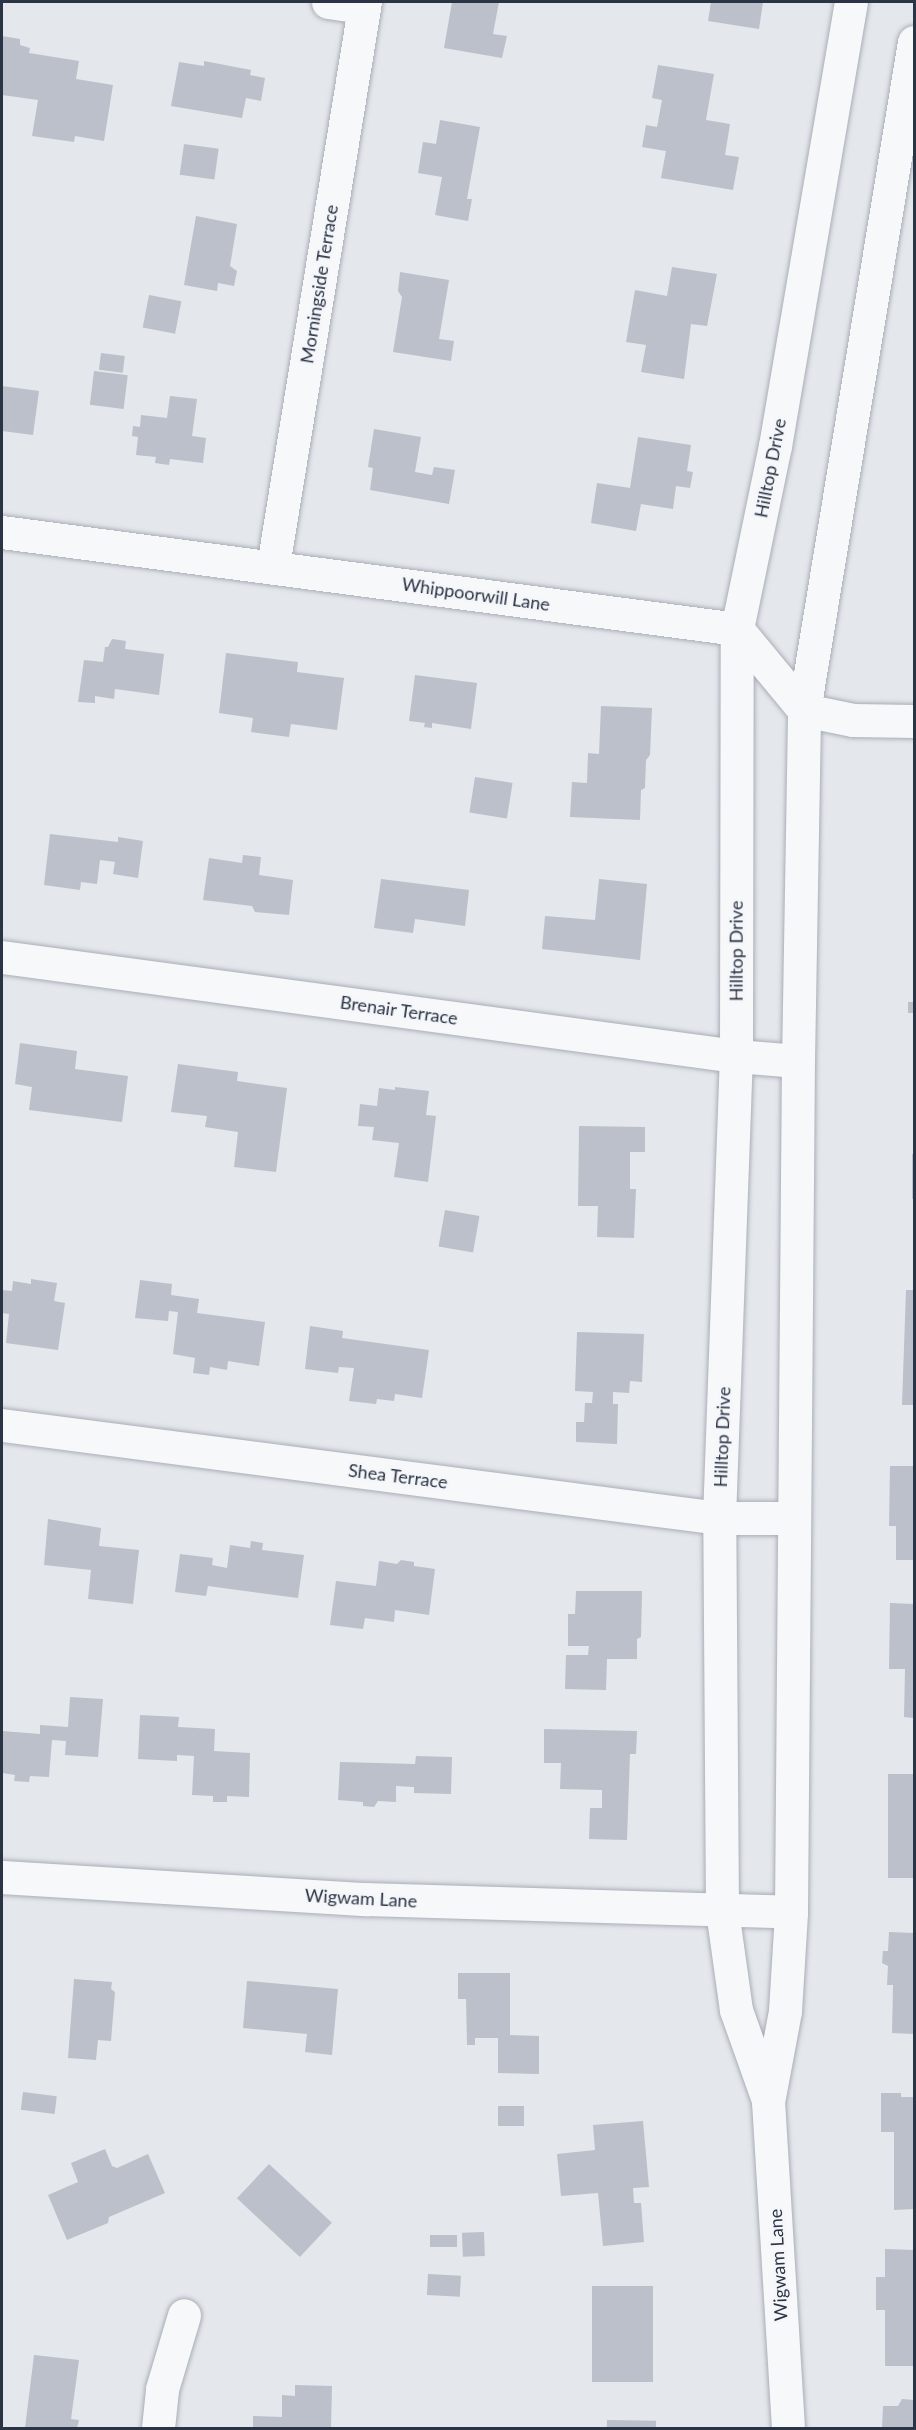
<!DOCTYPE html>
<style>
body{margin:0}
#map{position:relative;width:916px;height:2430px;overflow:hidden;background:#e4e7ec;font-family:Lato,sans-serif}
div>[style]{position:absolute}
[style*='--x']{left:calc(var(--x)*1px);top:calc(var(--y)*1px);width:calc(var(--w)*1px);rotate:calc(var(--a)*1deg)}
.building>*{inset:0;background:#bbc0ca;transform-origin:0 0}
.roads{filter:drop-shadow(0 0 2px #a9aeb7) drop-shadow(0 0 2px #a9aeb7)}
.street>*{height:33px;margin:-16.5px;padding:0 16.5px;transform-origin:16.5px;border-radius:16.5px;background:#f7f8fa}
span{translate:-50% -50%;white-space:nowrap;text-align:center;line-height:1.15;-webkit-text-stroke:5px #f4f6f9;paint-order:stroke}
.street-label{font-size:18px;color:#2b3445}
.frame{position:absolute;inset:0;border:3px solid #2b3445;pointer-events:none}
</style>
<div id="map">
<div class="building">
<i style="clip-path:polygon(452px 2px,499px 2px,493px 34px,507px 36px,502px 58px,444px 48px)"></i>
<i style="clip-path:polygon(711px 2px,763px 2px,759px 29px,708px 21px)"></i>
<i style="clip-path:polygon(2px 36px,20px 39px,20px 45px,30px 48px,29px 53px,79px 61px,76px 79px,113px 85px,104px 141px,75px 136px,74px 142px,32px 136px,38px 100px,2px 95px)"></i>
<i style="clip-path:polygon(204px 61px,251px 70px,250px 75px,265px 78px,261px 101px,246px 98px,242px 118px,171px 106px,179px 62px,204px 66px)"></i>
<i style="clip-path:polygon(658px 65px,714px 74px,706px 120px,730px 124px,725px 155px,739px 157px,733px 190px,661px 178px,666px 151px,642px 147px,646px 125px,657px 127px,662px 100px,652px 98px)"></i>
<i style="clip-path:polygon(440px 120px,480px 127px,467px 199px,472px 199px,468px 221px,435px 215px,442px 177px,418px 173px,423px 142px,436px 144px)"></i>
<i style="left:184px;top:144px;width:35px;height:31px;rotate:8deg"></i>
<i style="clip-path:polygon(196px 216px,237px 224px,230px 266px,237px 271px,234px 286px,218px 283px,217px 291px,184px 285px)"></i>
<i style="clip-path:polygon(672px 267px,717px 274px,707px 326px,691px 324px,684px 379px,641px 372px,646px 345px,626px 342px,635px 290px,667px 296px)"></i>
<i style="clip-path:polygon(400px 272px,449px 280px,439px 339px,454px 341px,451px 361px,393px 352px,402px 297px,398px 291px)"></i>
<i style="left:149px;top:295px;width:33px;height:33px;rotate:11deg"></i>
<i style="left:101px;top:353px;width:24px;height:17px;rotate:7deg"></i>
<i style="left:94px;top:371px;width:34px;height:34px;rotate:7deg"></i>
<i style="clip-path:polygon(2px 386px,39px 391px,33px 435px,2px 431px)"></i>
<i style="clip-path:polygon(170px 396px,197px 399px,192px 436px,206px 438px,203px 463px,170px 459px,169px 465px,155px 463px,156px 457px,136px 455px,138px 437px,132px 436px,133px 426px,140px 427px,141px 415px,167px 418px)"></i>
<i style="clip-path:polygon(374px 429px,421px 437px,415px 472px,432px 475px,434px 467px,455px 470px,449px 504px,370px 490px,373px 468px,368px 467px)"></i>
<i style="clip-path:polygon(638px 437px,691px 445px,687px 471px,693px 472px,690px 488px,676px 486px,673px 509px,641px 504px,636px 531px,591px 523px,597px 483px,630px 488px)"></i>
<i style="clip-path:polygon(112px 639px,126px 641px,125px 649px,164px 654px,159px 695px,115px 689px,114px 699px,95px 696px,95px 703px,78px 702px,84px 660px,103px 662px,105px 647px,108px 647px)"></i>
<i style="clip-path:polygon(226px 653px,298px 662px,297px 672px,344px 678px,337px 730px,291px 724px,289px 737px,251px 732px,253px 718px,219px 713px)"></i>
<i style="clip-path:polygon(415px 675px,477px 683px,471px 729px,432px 723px,432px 728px,424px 727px,425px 723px,409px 721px)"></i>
<i style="clip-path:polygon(601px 706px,652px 708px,650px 755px,646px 760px,645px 788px,641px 790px,640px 820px,570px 817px,572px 782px,587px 783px,588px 753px,599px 754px)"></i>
<i style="left:475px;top:777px;width:38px;height:36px;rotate:9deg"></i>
<i style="clip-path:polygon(50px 834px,118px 842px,118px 837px,143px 841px,138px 878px,113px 874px,115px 862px,100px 860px,97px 884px,81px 882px,80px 890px,44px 885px)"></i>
<i style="clip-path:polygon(243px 855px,261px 857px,259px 875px,293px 880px,289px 915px,255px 912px,252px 906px,203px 900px,209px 858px,242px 863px)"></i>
<i style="clip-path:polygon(381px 879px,469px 890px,465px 926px,415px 919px,413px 933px,374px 928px)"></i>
<i style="clip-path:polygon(599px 879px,647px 884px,640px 960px,542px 949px,545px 916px,595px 920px)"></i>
<i style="left:908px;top:1002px;width:6px;height:11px"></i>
<i style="clip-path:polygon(20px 1043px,77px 1051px,75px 1069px,128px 1076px,122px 1122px,29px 1110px,32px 1087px,15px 1084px)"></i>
<i style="clip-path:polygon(178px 1064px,238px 1072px,237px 1081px,287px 1088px,276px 1172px,234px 1167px,238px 1132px,205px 1127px,207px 1116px,171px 1112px)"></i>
<i style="clip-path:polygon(395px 1087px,429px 1091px,426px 1115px,436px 1116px,428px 1182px,394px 1177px,399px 1143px,372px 1140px,374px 1127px,358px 1126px,360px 1104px,377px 1106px,379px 1088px,395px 1090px)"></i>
<i style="clip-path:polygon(579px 1126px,645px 1127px,645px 1152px,630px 1152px,630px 1189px,636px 1189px,634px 1238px,597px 1237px,598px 1206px,578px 1206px)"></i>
<i style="left:912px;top:1154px;width:2px;height:45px"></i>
<i style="left:445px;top:1210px;width:35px;height:37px;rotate:10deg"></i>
<i style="clip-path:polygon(31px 1279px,57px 1283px,54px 1301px,65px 1303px,58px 1350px,6px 1343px,9px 1314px,2px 1313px,2px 1290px,12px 1291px,13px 1281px,31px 1284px)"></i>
<i style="clip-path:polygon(140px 1280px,172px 1284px,171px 1295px,199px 1299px,197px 1313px,265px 1322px,259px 1366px,228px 1361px,227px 1370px,210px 1367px,209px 1375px,193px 1373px,195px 1358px,173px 1354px,178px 1312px,169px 1311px,168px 1321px,135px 1318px)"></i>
<i style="clip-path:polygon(906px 1290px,914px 1290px,914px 1405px,902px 1405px)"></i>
<i style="clip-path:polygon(310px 1326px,343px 1331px,342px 1338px,429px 1350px,422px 1398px,395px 1394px,394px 1401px,377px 1399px,376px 1404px,349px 1401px,354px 1368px,339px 1367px,338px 1373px,305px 1369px)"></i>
<i style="clip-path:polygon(577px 1332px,644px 1334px,642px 1382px,630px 1381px,629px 1393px,613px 1392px,613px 1404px,618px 1404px,617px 1444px,576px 1442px,576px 1422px,584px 1422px,585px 1403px,592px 1403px,593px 1392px,575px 1391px)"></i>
<i style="clip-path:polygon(890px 1466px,914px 1466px,914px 1560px,896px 1560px,896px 1526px,889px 1526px)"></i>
<i style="clip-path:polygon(48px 1519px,101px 1528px,99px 1546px,139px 1550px,133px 1604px,88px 1599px,91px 1570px,44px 1565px)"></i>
<i style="clip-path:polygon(251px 1541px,263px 1543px,262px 1550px,304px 1555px,298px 1598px,208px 1586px,206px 1596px,175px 1592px,180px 1554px,213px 1558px,212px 1565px,227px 1568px,230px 1545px,250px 1548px)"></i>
<i style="clip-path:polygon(401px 1560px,414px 1562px,414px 1566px,435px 1569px,429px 1615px,395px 1610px,394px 1622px,365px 1618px,363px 1629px,330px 1625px,336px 1581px,376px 1586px,379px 1561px,397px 1564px)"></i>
<i style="clip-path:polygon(576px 1591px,642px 1591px,641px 1637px,637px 1639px,637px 1659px,607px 1659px,606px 1690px,565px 1689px,566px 1655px,588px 1655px,589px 1646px,568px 1646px,568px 1614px,575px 1614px)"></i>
<i style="clip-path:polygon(890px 1603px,914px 1604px,914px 1718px,904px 1717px,905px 1669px,889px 1669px)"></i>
<i style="clip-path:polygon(70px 1697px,103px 1699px,98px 1757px,65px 1755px,66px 1741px,52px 1740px,49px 1777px,30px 1776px,29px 1782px,14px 1781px,15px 1775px,2px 1773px,2px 1731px,40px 1734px,40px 1725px,68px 1727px)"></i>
<i style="clip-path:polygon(140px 1715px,179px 1717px,178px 1727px,215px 1729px,214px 1751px,250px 1753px,249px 1797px,227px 1796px,227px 1802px,213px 1802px,213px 1796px,192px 1795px,194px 1756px,177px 1755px,177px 1761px,138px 1759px)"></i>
<i style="clip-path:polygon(544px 1729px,637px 1731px,636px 1754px,630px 1754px,627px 1840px,589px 1839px,590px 1808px,602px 1808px,602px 1790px,560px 1789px,561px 1763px,544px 1763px)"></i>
<i style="clip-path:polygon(416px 1756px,452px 1757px,451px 1794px,414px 1793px,414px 1787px,396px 1786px,396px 1802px,378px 1801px,374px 1807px,363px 1806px,363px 1802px,338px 1800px,340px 1762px,415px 1764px)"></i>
<i style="left:888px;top:1774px;width:26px;height:104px"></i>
<i style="clip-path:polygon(889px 1932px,914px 1933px,914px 2034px,892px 2033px,893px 1985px,887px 1985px,888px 1966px,882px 1963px,883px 1951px,888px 1951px)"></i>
<i style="clip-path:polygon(458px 1973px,510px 1973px,510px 2035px,539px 2036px,539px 2074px,498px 2073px,498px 2038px,475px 2038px,475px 2045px,467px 2045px,466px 1999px,458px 1999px)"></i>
<i style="clip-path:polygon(74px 1979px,112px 1982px,111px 1989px,115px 1992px,111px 2041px,98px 2040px,96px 2060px,68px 2058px)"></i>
<i style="clip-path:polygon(247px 1981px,338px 1989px,332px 2055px,305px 2052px,307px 2034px,243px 2028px)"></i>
<i style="left:23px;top:2092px;width:34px;height:18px;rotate:7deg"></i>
<i style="clip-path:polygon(881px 2093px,901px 2093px,901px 2097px,914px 2097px,914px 2209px,894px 2210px,894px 2132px,881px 2132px)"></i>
<i style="left:498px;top:2106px;width:26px;height:20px"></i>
<i style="clip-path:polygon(643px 2121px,649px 2187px,633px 2188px,634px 2203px,641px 2203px,644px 2242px,603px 2246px,598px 2193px,561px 2196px,557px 2154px,595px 2150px,593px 2125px)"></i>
<i style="clip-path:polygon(105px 2149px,112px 2166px,117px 2168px,148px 2154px,165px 2193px,109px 2217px,108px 2223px,67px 2240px,48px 2195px,78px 2182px,71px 2163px)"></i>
<i style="left:269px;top:2164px;width:86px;height:47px;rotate:43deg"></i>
<i style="left:484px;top:2232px;width:24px;height:22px;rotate:88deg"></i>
<i style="left:430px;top:2235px;width:27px;height:12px"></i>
<i style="clip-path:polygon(885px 2249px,914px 2250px,914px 2366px,885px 2366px,885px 2310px,876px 2310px,876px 2277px,885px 2277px)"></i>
<i style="left:428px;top:2274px;width:33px;height:21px;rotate:3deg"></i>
<i style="left:592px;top:2286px;width:61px;height:96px"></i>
<i style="clip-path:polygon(34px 2355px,79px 2360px,71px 2419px,79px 2420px,77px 2428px,25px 2428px)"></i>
<i style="clip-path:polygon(295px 2385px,332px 2386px,331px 2428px,253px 2428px,253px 2416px,282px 2417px,282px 2395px,295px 2396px)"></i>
<i style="clip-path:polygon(902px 2399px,914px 2400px,914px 2428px,882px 2428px,883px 2406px,898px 2406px)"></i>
<i style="left:607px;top:2420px;width:49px;height:8px;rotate:1deg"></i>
</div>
<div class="roads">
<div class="street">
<i style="--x:328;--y:2;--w:36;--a:8"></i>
<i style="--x:2;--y:532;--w:741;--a:7.52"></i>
<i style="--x:737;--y:629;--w:105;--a:50.4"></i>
<i style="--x:804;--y:710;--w:50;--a:11.5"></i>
<i style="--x:853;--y:720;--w:61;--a:0.9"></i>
<i style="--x:273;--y:566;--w:571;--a:-80.74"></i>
<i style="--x:2;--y:957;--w:741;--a:7.68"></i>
<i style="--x:736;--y:1056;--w:62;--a:4.6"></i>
<i style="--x:2;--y:1425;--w:723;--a:7.39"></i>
<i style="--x:719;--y:1518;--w:75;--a:0"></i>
<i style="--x:2;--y:1877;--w:364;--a:3.5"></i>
<i style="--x:365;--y:1899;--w:426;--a:1.7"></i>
<i style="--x:768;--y:2100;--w:96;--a:-109.6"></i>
<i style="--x:736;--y:2010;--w:101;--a:-98"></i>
<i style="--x:722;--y:1910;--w:392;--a:-90.4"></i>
<i style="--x:719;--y:1518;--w:462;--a:-87.9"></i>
<i style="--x:736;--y:1056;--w:427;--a:-89.9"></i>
<i style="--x:737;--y:629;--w:187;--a:-78.3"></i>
<i style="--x:775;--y:446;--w:450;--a:-80.3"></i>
<i style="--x:158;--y:2428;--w:39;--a:-84"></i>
<i style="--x:162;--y:2389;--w:77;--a:-73.4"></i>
<i style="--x:788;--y:2428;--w:327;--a:-93.5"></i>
<i style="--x:768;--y:2102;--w:93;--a:-79.4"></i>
<i style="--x:785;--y:2011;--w:99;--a:-86.5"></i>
<i style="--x:791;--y:1912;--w:851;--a:-89.53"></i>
<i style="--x:798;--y:1061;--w:351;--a:-89"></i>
<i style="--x:804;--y:710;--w:677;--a:-80.65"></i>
</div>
</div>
<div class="street-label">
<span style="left:319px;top:284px;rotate:-81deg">Morningside Terrace</span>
<span style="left:770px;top:468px;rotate:-79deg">Hilltop Drive</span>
<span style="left:476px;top:594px;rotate:8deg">Whippoorwill Lane</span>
<span style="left:736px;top:951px;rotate:-90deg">Hilltop Drive</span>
<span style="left:399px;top:1010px;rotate:8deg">Brenair Terrace</span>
<span style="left:722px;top:1437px;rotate:-88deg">Hilltop Drive</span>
<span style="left:398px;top:1476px;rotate:7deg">Shea Terrace</span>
<span style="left:361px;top:1898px;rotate:3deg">Wigwam Lane</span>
<span style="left:778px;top:2265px;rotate:-93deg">Wigwam Lane</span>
</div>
<div class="frame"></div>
</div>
